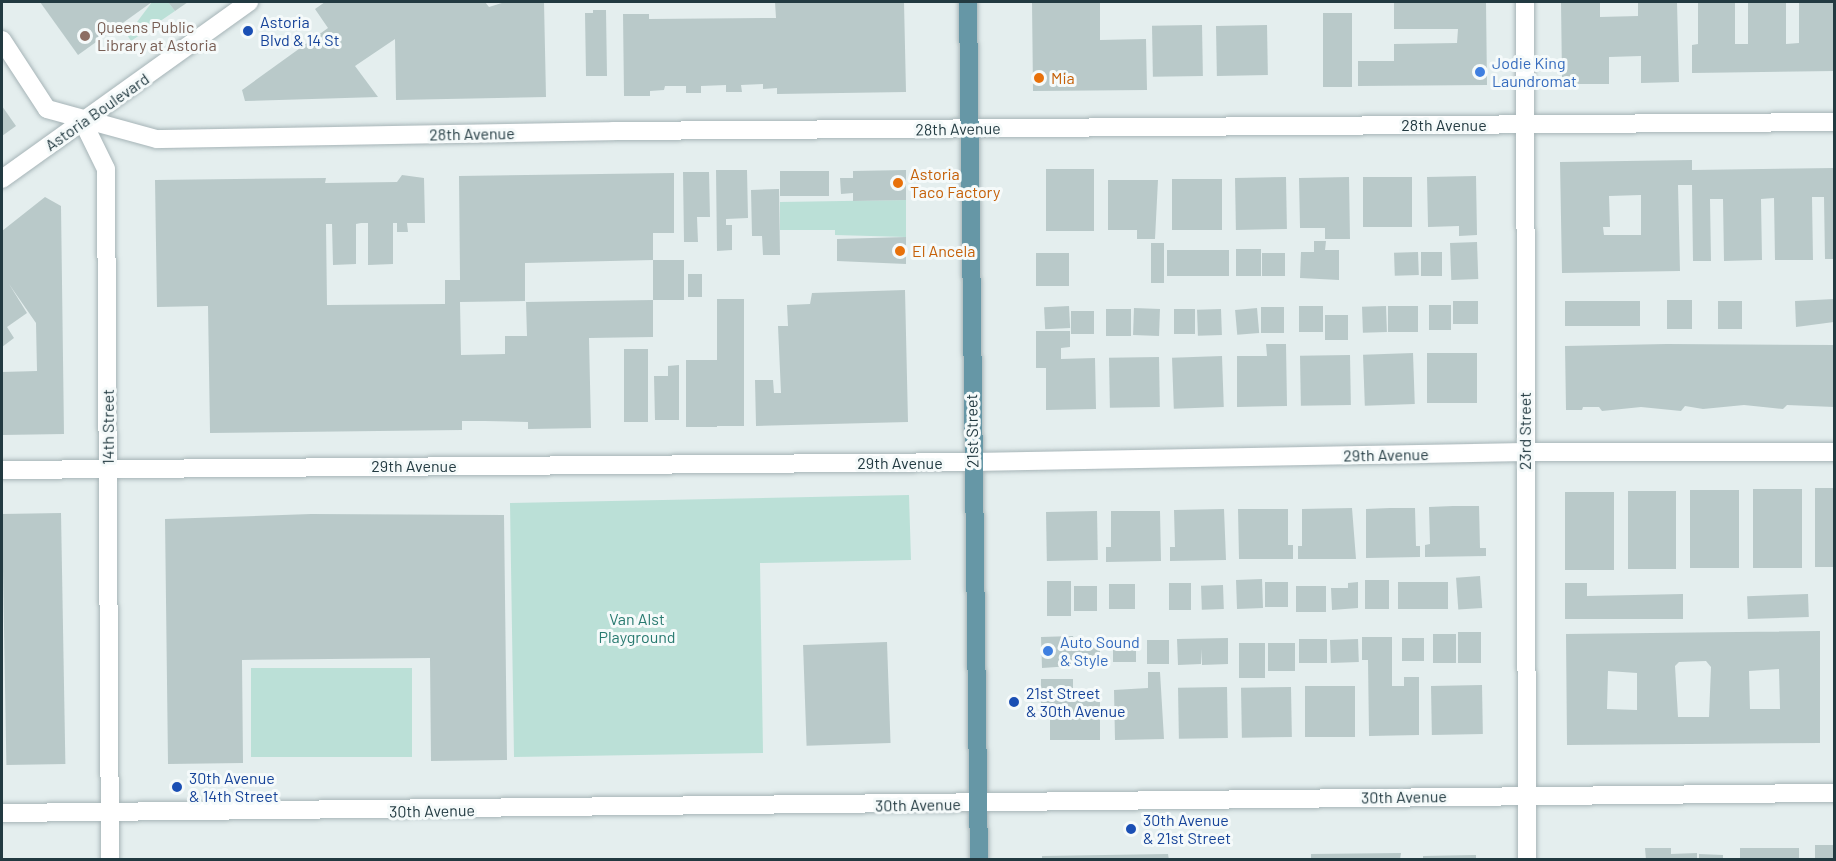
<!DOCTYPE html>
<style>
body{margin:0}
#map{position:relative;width:1836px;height:861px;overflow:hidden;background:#e4eeee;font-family:Barlow,sans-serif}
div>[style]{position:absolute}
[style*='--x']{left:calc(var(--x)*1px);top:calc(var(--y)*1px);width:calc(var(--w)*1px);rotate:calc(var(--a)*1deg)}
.green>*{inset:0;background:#bbe0d7;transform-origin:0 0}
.building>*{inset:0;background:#b9c9c9;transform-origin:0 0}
.roads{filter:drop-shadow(0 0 2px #a6b4b7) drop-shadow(0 0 2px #a6b4b7)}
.minor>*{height:18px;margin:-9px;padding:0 9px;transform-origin:9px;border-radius:9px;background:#fff}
.tertiary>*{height:18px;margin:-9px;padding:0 9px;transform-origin:9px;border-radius:9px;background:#fff}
.secondary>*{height:18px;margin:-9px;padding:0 9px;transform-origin:9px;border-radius:9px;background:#fff}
.primary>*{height:18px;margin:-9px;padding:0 9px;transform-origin:9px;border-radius:9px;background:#6697a6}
.dots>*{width:16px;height:16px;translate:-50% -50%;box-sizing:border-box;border:3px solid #f5fafa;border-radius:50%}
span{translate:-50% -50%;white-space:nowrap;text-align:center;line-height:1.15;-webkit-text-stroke:6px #f5fafa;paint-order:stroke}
.transit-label{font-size:16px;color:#164399}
.left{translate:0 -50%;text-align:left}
.education-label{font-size:16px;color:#785e54}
.shop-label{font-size:16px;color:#366cbe}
.food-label{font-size:16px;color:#c56008}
.street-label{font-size:16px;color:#223a41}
.park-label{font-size:16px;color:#297a70}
.frame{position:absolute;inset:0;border:3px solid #223a41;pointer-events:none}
</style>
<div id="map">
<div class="green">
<i style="clip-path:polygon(152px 2px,168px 2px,175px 11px,131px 41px,121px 25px,137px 22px)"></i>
<i style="clip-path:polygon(906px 200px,906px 237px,835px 235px,835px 230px,780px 230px,780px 202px)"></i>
<i style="clip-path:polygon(909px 495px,911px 560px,760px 563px,763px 753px,514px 757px,510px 503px)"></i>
<i style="left:412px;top:668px;width:89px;height:161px;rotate:90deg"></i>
</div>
<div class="building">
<i style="clip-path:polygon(40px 2px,152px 2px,78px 55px)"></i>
<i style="clip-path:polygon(168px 2px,188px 2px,175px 11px)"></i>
<i style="clip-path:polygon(325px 2px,485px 2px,489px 7px,505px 2px,544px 2px,546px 97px,396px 100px,395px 39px,355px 66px,378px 97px,245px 101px,242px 90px,328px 28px,315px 9px)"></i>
<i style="clip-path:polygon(775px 2px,904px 2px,906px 92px,777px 94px,777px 88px,763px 89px,763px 84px,741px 85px,742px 92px,726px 92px,726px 85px,701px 86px,701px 93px,686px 93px,686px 86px,665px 86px,664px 90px,650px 91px,650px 96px,624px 96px,623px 14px,649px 14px,649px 19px,776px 18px)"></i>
<i style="clip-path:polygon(1032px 2px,1100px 2px,1100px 40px,1146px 39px,1147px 90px,1033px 91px)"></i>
<i style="clip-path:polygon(1394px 2px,1486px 2px,1487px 85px,1358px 86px,1358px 61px,1394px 61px,1394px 44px,1457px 43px,1458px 29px,1394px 29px)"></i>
<i style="clip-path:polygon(1561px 2px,1600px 2px,1600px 17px,1638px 16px,1638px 2px,1677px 2px,1679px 82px,1641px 83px,1641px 56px,1609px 57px,1609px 84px,1570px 84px,1570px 80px,1562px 78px)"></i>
<i style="clip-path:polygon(1698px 2px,1735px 2px,1735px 44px,1748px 44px,1748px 2px,1786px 2px,1786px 44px,1799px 43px,1799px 2px,1834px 2px,1834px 71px,1692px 73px,1692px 45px,1698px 44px)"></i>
<i style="clip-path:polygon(593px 10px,606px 10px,607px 76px,586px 76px,585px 13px,593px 13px)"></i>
<i style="left:1323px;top:13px;width:29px;height:74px"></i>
<i style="left:1202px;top:25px;width:51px;height:50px;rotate:89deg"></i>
<i style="left:1267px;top:25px;width:50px;height:51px;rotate:89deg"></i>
<i style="clip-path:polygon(2px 106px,16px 126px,2px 136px)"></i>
<i style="clip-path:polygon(evenodd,1692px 160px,1692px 170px,1834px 168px,1834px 259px,1825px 259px,1824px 197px,1812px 197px,1813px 260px,1775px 260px,1774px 198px,1761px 199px,1762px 260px,1724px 261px,1723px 199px,1710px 199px,1711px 261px,1693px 261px,1692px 185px,1678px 185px,1680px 271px,1562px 273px,1560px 162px,1692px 160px,1641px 195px,1641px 235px,1604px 235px,1603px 227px,1610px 227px,1609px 196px,1641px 195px)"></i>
<i style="left:1046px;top:169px;width:48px;height:62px"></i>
<i style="clip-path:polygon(716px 170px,747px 170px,748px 218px,726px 219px,726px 225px,732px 225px,732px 250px,717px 251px)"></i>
<i style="clip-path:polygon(906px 170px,906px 200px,853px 201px,853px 193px,841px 194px,840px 178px,853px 178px,853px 171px)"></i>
<i style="left:829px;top:171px;width:25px;height:49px;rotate:90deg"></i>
<i style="clip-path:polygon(683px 172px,709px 172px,710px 217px,697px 217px,698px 242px,684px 242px)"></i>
<i style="clip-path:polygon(674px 173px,674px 233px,653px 233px,653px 260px,525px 263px,525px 301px,460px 302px,461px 355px,505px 354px,505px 336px,527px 336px,526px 302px,653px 300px,653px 337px,589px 338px,591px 428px,528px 429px,528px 422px,485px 421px,462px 421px,462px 430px,210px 433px,208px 306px,157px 307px,155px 180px,326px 178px,325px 183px,397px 182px,402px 175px,424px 178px,425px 223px,407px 223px,408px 232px,397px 232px,397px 223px,393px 223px,393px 264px,368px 265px,368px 223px,361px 223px,356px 224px,356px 264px,333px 265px,332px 224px,326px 224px,327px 305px,445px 304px,445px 280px,460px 280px,459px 176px)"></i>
<i style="clip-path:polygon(1476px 176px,1477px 235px,1459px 236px,1459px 226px,1428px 227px,1427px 177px)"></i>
<i style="left:1286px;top:177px;width:52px;height:51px;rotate:89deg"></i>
<i style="clip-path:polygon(1349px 177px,1350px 239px,1325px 239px,1325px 228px,1300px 228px,1299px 178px)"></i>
<i style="left:1363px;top:177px;width:49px;height:50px"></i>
<i style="left:1172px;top:179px;width:50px;height:51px"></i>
<i style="clip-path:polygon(1108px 180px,1158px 180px,1155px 239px,1137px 239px,1137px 230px,1108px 230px)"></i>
<i style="clip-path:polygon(779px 189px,780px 255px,763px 255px,762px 236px,752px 236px,751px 190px)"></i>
<i style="clip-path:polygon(45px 197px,61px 206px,64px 434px,2px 435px,2px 372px,37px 371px,36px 323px,9px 284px,27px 313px,7px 327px,14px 338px,2px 347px,2px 231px)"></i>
<i style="clip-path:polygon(906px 237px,906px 264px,837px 261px,837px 239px)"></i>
<i style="clip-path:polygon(1314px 241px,1326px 241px,1325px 250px,1339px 250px,1339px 280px,1300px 278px,1301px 252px,1314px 252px)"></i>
<i style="left:1477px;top:242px;width:37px;height:27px;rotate:88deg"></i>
<i style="left:1151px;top:243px;width:13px;height:40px"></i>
<i style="left:1236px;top:249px;width:25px;height:27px"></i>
<i style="left:1229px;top:250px;width:26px;height:62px;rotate:90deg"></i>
<i style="left:1418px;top:252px;width:23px;height:24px;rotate:88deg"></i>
<i style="left:1421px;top:252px;width:21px;height:24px"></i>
<i style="left:1069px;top:253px;width:33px;height:33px;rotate:90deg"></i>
<i style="left:1262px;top:253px;width:23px;height:23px"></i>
<i style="left:653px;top:260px;width:31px;height:40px"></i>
<i style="left:688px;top:274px;width:14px;height:23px"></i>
<i style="clip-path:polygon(905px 290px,908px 422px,756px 426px,755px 380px,773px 380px,774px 393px,781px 393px,778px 326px,788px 326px,787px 305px,810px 304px,812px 293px)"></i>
<i style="left:717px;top:299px;width:27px;height:127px"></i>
<i style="clip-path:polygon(1834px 299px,1834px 322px,1796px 327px,1795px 301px)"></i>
<i style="left:1692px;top:300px;width:29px;height:25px;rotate:90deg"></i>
<i style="left:1453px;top:301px;width:25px;height:23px"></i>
<i style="left:1640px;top:301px;width:25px;height:75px;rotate:90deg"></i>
<i style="left:1718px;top:301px;width:24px;height:28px"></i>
<i style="left:1429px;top:305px;width:22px;height:25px"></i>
<i style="left:1069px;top:306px;width:22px;height:25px;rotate:87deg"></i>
<i style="left:1299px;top:306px;width:24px;height:26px"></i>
<i style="left:1386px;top:306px;width:26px;height:24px;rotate:88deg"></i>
<i style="left:1388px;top:306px;width:30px;height:26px"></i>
<i style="left:1261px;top:307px;width:23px;height:26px"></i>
<i style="left:1134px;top:308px;width:26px;height:27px;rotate:2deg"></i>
<i style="left:1257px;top:308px;width:25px;height:22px;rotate:85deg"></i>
<i style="left:1106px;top:309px;width:25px;height:27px"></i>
<i style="left:1174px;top:309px;width:21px;height:25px"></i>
<i style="left:1221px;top:309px;width:26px;height:24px;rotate:88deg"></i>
<i style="left:1071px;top:311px;width:23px;height:23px"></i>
<i style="left:1325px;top:315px;width:23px;height:25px"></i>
<i style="clip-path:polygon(1036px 331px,1070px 331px,1070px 347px,1061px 348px,1061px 359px,1095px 358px,1096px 409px,1046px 410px,1046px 368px,1036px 368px)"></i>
<i style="clip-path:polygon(1266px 344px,1286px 344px,1287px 406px,1237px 407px,1237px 356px,1267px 356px)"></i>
<i style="clip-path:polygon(1667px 344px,1834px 345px,1834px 407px,1787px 405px,1783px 409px,1744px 405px,1703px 409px,1685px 406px,1681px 411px,1641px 407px,1602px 411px,1599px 407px,1583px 407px,1582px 410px,1566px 410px,1565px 346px)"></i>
<i style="left:624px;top:349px;width:24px;height:73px"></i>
<i style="left:1413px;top:353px;width:51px;height:50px;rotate:88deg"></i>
<i style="left:1427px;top:353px;width:50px;height:50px"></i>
<i style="left:1350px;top:355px;width:50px;height:50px;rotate:89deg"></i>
<i style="left:1222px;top:356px;width:51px;height:50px;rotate:88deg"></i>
<i style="left:1159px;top:357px;width:50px;height:50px;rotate:89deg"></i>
<i style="left:686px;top:360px;width:31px;height:67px"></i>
<i style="clip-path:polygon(679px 365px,679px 420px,655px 420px,654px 376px,668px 376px,668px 366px)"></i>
<i style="left:1834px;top:488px;width:79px;height:19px;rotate:90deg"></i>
<i style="left:1802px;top:489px;width:79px;height:49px;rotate:90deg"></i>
<i style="left:1690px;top:490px;width:49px;height:78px"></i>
<i style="left:1628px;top:491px;width:48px;height:78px"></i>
<i style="left:1565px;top:492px;width:49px;height:78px"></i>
<i style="clip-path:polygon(1453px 506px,1479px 506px,1480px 548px,1486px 548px,1486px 556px,1425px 557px,1425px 545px,1430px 544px,1429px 507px)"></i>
<i style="clip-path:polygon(1352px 508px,1356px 559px,1298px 559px,1298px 546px,1302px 546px,1302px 509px)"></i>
<i style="clip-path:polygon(1390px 508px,1415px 508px,1416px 546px,1420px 546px,1420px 557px,1366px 558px,1366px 509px)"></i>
<i style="clip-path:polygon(1224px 509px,1226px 560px,1170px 561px,1170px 547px,1175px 547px,1174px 510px)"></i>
<i style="clip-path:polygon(1238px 509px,1288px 509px,1288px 545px,1293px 545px,1293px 559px,1239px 559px)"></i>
<i style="left:1097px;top:511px;width:49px;height:51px;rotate:89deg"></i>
<i style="clip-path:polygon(1111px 511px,1160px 511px,1161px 561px,1106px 562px,1106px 547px,1111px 547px)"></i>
<i style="left:61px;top:513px;width:251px;height:59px;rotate:89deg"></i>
<i style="clip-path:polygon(311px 514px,504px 515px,507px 760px,431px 761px,430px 658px,242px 660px,243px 763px,168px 764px,165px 519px)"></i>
<i style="left:1480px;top:576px;width:32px;height:24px;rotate:86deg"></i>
<i style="left:1262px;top:579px;width:29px;height:26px;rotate:88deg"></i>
<i style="left:1365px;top:580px;width:24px;height:29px"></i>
<i style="left:1047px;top:581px;width:24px;height:35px"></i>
<i style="left:1265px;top:582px;width:23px;height:25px"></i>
<i style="clip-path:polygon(1358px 582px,1358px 608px,1332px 610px,1331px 588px,1348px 588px,1348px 583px)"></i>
<i style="left:1448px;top:582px;width:27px;height:50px;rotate:90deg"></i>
<i style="left:1169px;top:583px;width:22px;height:27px"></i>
<i style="clip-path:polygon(1565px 583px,1587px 583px,1587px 596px,1683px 594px,1683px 619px,1565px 619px)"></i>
<i style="left:1109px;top:584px;width:26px;height:25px"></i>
<i style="left:1223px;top:585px;width:24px;height:22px;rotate:88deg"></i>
<i style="left:1097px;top:586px;width:25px;height:23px;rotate:90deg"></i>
<i style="left:1296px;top:586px;width:30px;height:26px"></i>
<i style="left:1808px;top:594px;width:23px;height:61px;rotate:88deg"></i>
<i style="clip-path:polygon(evenodd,1820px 631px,1820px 743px,1567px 745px,1566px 634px,1820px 631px,1706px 661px,1711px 667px,1709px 717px,1678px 717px,1675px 666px,1679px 662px,1706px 661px,1820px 631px,1779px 669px,1780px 709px,1750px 709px,1749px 671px,1779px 669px,1820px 631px,1608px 671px,1637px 673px,1637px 710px,1607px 709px,1608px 671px)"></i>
<i style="left:1458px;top:632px;width:23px;height:31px"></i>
<i style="left:1433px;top:634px;width:23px;height:29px"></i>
<i style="clip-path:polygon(1073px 636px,1074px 641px,1100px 640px,1100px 664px,1042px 668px,1041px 637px)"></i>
<i style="clip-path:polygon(1362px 637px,1392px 637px,1392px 686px,1404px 686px,1404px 677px,1419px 677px,1419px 735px,1369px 736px,1368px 660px,1362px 660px)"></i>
<i style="clip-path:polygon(1228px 638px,1228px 664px,1202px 665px,1202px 649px,1201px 664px,1178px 665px,1177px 639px)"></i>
<i style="left:1402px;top:638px;width:22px;height:23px"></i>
<i style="left:1327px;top:639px;width:24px;height:28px;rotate:90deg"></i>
<i style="left:1358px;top:639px;width:23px;height:28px;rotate:88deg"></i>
<i style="left:1113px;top:640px;width:23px;height:22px"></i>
<i style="left:1147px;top:640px;width:22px;height:24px"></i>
<i style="left:887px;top:642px;width:101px;height:84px;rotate:88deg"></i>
<i style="left:1239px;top:643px;width:26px;height:35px"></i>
<i style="left:1268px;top:643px;width:27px;height:28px"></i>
<i style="clip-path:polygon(1148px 672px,1160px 672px,1164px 739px,1115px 740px,1114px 690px,1148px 688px)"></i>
<i style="clip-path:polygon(1041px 679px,1073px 679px,1073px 691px,1100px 691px,1100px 740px,1050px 740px,1050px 703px,1041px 703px)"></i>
<i style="left:1482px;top:685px;width:49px;height:51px;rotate:89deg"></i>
<i style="left:1355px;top:686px;width:51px;height:50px;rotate:90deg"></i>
<i style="left:1227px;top:687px;width:51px;height:49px;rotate:89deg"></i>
<i style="left:1291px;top:687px;width:50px;height:50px;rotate:89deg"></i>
<i style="left:1815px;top:845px;width:19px;height:15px"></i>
<i style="clip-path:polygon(1645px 848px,1671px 848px,1671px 854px,1697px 853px,1697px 860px,1646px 860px)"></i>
<i style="left:1799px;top:848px;width:12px;height:59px;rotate:90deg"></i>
<i style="clip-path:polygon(1401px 853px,1400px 860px,1311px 860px,1311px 854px)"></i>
<i style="clip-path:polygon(1168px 854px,1169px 860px,1042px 860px,1042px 856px)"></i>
<i style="clip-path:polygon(1699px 854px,1723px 855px,1723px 860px,1699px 860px)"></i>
<i style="clip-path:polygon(1476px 855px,1476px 860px,1423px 860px,1423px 856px)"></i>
</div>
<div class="roads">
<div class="minor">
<i style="--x:1525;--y:2;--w:858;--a:89.87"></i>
<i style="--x:2;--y:40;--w:82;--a:56.9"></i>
<i style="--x:47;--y:109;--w:114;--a:15.3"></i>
<i style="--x:157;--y:139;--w:456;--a:-1"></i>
<i style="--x:613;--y:131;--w:1221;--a:-0.42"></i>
<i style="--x:83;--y:122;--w:52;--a:63.9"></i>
<i style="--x:106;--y:169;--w:691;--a:89.67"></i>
<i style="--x:2;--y:470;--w:970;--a:-0.47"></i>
<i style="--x:972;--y:462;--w:553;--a:-1.04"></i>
<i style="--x:1525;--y:452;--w:309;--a:0"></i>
</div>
<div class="tertiary">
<i style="--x:2;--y:813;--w:1832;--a:-0.63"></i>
</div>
<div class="secondary">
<i style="--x:2;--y:179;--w:304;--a:-35.6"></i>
</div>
<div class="primary">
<i style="--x:968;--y:2;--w:858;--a:89.27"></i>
</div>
</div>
<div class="dots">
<i style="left:248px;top:31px;background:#1a4fb4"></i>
<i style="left:85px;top:36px;background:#8d6e63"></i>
<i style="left:1480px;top:72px;background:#3f7fe0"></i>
<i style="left:1039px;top:78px;background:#e8710a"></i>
<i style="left:898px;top:183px;background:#e8710a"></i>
<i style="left:900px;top:251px;background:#e8710a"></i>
<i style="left:1048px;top:651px;background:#3f7fe0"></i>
<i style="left:1014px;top:702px;background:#1a4fb4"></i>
<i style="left:177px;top:787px;background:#1a4fb4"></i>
<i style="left:1131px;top:829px;background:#1a4fb4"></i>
</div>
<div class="transit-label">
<span class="left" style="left:260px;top:31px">Astoria<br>Blvd &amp; 14 St</span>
<span class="left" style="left:1026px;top:702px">21st Street<br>&amp; 30th Avenue</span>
<span class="left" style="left:189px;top:787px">30th Avenue<br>&amp; 14th Street</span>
<span class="left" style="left:1143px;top:829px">30th Avenue<br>&amp; 21st Street</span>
</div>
<div class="education-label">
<span class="left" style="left:97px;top:36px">Queens Public<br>Library at Astoria</span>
</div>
<div class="shop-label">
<span class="left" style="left:1492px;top:72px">Jodie King<br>Laundromat</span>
<span class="left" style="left:1060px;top:651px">Auto Sound<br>&amp; Style</span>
</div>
<div class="food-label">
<span class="left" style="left:1051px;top:78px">Mia</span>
<span class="left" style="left:910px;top:183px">Astoria<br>Taco Factory</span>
<span class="left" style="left:912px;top:251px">El Ancela</span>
</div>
<div class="street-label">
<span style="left:97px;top:112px;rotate:-35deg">Astoria Boulevard</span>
<span style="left:1444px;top:125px">28th Avenue</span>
<span style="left:958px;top:129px;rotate:-1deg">28th Avenue</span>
<span style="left:472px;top:134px;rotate:-1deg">28th Avenue</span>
<span style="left:108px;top:427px;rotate:-90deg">14th Street</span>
<span style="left:972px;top:431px;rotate:-91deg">21st Street</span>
<span style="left:1525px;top:431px;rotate:-90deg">23rd Street</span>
<span style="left:1386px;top:455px;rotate:-1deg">29th Avenue</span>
<span style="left:900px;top:463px">29th Avenue</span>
<span style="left:414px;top:466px">29th Avenue</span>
<span style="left:1404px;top:797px;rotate:-1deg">30th Avenue</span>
<span style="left:918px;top:805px;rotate:-1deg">30th Avenue</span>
<span style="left:432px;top:811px;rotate:-1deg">30th Avenue</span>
</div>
<div class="park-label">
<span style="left:637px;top:628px">Van Alst<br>Playground</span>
</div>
<div class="frame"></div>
</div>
